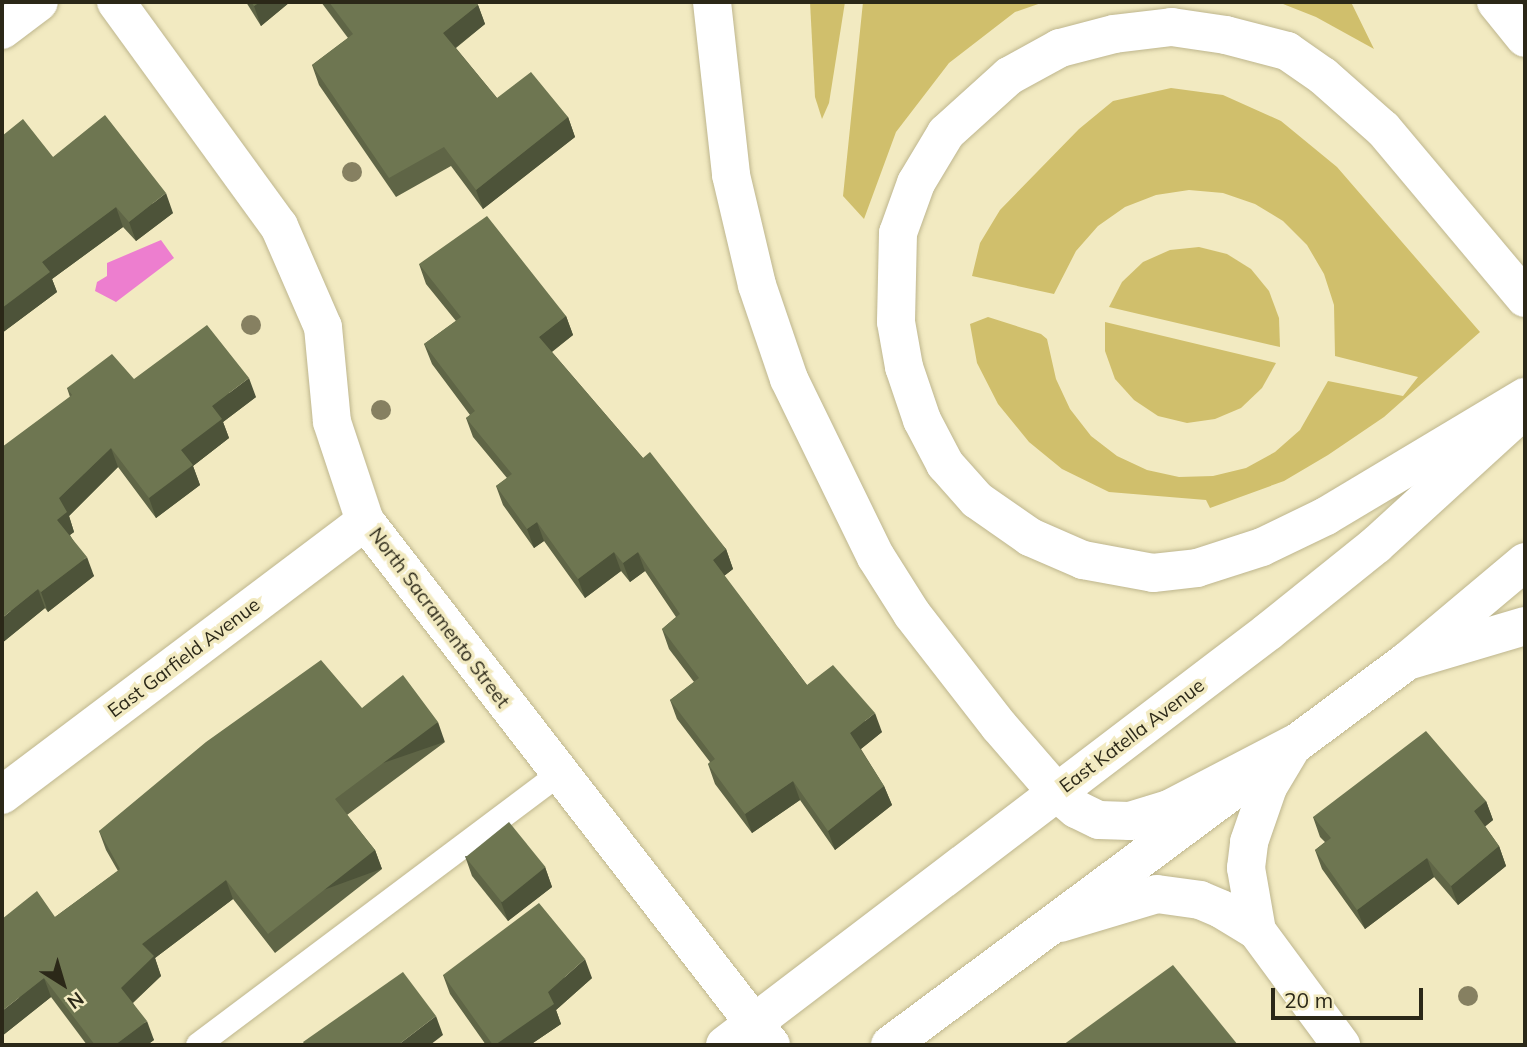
<!DOCTYPE html>
<style>
body{margin:0}
#map{position:relative;width:1527px;height:1047px;overflow:hidden;background:#f2eac1;font-family:Mulish,sans-serif}
div>[style]{position:absolute}
[style*='--x']{left:calc(var(--x)*1px);top:calc(var(--y)*1px);width:calc(var(--w)*1px);rotate:calc(var(--a)*1deg)}
.green>*{inset:0;background:#d0bf6c}
.water>*{inset:0;background:#ed7ecf}
.roads{filter:drop-shadow(0 0 2px #beb68e) drop-shadow(0 0 2px #beb68e)}
.lane>*{height:24px;margin:-12px;padding:0 12px;transform-origin:12px;border-radius:12px;background:#fff}
.street>*{height:38px;margin:-19px;padding:0 19px;transform-origin:19px;border-radius:19px;background:#fff}
.primary>*{height:38px;margin:-19px;padding:0 19px;transform-origin:19px;border-radius:19px;background:#fff}
.highway>*{height:38px;margin:-19px;padding:0 19px;transform-origin:19px;border-radius:19px;background:#fff}
.trees>*{width:20px;height:20px;margin:-10px;border-radius:50%;background:#868061}
.wall>*{inset:0;background:#5f6546}
.shaded-wall>*{inset:0;background:#4d5339;transform-origin:0 0}
.building>*{inset:0;background:#6e7651;transform-origin:0 0}
span{translate:-50% -50%;white-space:nowrap;text-align:center;line-height:1.15;-webkit-text-stroke:7px #f2eac1;paint-order:stroke}
.street-label{font-size:19px;color:#2b2818}
.frame{position:absolute;inset:0;border:4px solid #2b2818;pointer-events:none}
.north{position:absolute;left:28px;top:949px;width:70px;height:70px;-webkit-text-stroke:5px #f2eac1;paint-order:stroke;rotate:143deg;font-size:19px;font-weight:700;line-height:28px;text-align:center;color:#2b2818}
.north::after{content:'';display:block;margin:auto;width:24px;height:32px;background:#2b2818;clip-path:polygon(50% 0,100% 100%,50% 72%,0 100%)}
.scale{position:absolute;left:1271px;top:988px;width:152px;height:32px;box-sizing:border-box;border:4px solid #2b2818;border-top:0;padding-left:9px;font-size:21px;line-height:24px;white-space:nowrap;color:#2b2818;-webkit-text-stroke:5px #f2eac1;paint-order:stroke}
</style>
<div id="map">
<div class="green">
<i style="clip-path:polygon(810px 2px,845px 2px,829px 103px,822px 119px,815px 97px)"></i>
<i style="clip-path:polygon(863px 2px,1044px 2px,1015px 12px,949px 63px,896px 132px,864px 219px,843px 196px)"></i>
<i style="clip-path:polygon(1278px 2px,1351px 2px,1374px 49px,1316px 17px)"></i>
<i style="clip-path:polygon(1171px 88px,1223px 95px,1281px 121px,1337px 167px,1480px 332px,1384px 417px,1328px 455px,1284px 481px,1210px 508px,1206px 500px,1109px 492px,1062px 469px,1029px 442px,998px 404px,977px 363px,970px 324px,988px 317px,1041px 334px,1047px 339px,1056px 379px,1070px 409px,1091px 436px,1117px 456px,1147px 470px,1179px 477px,1213px 476px,1246px 468px,1275px 452px,1300px 430px,1328px 381px,1403px 396px,1418px 377px,1335px 356px,1334px 305px,1324px 274px,1307px 245px,1283px 221px,1255px 204px,1223px 193px,1189px 190px,1156px 195px,1125px 207px,1098px 226px,1076px 251px,1054px 294px,972px 276px,980px 243px,1000px 210px,1079px 129px,1113px 101px)"></i>
<i style="clip-path:polygon(1199px 247px,1227px 254px,1251px 269px,1269px 291px,1279px 318px,1280px 347px,1109px 307px,1122px 282px,1143px 262px,1170px 250px)"></i>
<i style="clip-path:polygon(1105px 322px,1276px 363px,1262px 388px,1241px 408px,1215px 419px,1187px 423px,1158px 416px,1134px 400px,1115px 379px,1105px 351px)"></i>
</div>
<div class="water">
<i style="clip-path:polygon(161px 240px,174px 258px,116px 302px,95px 291px,97px 282px,107px 276px,107px 263px)"></i>
</div>
<div class="roads">
<div class="lane">
<i style="--x:198;--y:1045;--w:450;--a:-36.9"></i>
</div>
<div class="street">
<i style="--x:116;--y:2;--w:277;--a:54"></i>
<i style="--x:279;--y:226;--w:110;--a:66.5"></i>
<i style="--x:323;--y:327;--w:95;--a:84.6"></i>
<i style="--x:332;--y:422;--w:104;--a:71.6"></i>
<i style="--x:365;--y:521;--w:663;--a:52.23"></i>
<i style="--x:2;--y:30;--w:46;--a:-37.1"></i>
<i style="--x:2;--y:795;--w:455;--a:-37"></i>
<i style="--x:1060;--y:923;--w:101;--a:-16.6"></i>
<i style="--x:1157;--y:894;--w:43;--a:7.9"></i>
<i style="--x:1200;--y:900;--w:23;--a:23"></i>
<i style="--x:1221;--y:909;--w:42;--a:31.4"></i>
<i style="--x:1257;--y:931;--w:142;--a:53.6"></i>
<i style="--x:1257;--y:931;--w:64;--a:-99.9"></i>
<i style="--x:1246;--y:868;--w:26;--a:-83"></i>
<i style="--x:1249;--y:842;--w:58;--a:-70.9"></i>
<i style="--x:1268;--y:787;--w:49;--a:-59.2"></i>
</div>
<div class="primary">
<i style="--x:725;--y:1045;--w:684;--a:-37.27"></i>
<i style="--x:1269;--y:631;--w:137;--a:-38.8"></i>
<i style="--x:1376;--y:545;--w:202;--a:-42.4"></i>
<i style="--x:890;--y:1045;--w:644;--a:-36.6"></i>
<i style="--x:1407;--y:661;--w:154;--a:-40"></i>
</div>
<div class="highway">
<i style="--x:712;--y:2;--w:174;--a:83.7"></i>
<i style="--x:731;--y:175;--w:113;--a:76.7"></i>
<i style="--x:757;--y:285;--w:99;--a:71.2"></i>
<i style="--x:789;--y:379;--w:198;--a:64"></i>
<i style="--x:876;--y:557;--w:67;--a:57.7"></i>
<i style="--x:912;--y:614;--w:142;--a:52.2"></i>
<i style="--x:999;--y:726;--w:89;--a:49.1"></i>
<i style="--x:1057;--y:793;--w:25;--a:40"></i>
<i style="--x:1076;--y:809;--w:25;--a:26"></i>
<i style="--x:1099;--y:820;--w:31;--a:2"></i>
<i style="--x:1130;--y:821;--w:41;--a:-17.1"></i>
<i style="--x:1169;--y:809;--w:141;--a:-27.5"></i>
<i style="--x:1496;--y:2;--w:46;--a:51.1"></i>
<i style="--x:1525;--y:298;--w:221;--a:-130"></i>
<i style="--x:1383;--y:129;--w:80;--a:-138.5"></i>
<i style="--x:1323;--y:76;--w:44;--a:-145.2"></i>
<i style="--x:1287;--y:51;--w:63;--a:-165.3"></i>
<i style="--x:1226;--y:35;--w:55;--a:-171.6"></i>
<i style="--x:1172;--y:27;--w:58;--a:173.1"></i>
<i style="--x:1114;--y:34;--w:56;--a:165.5"></i>
<i style="--x:1060;--y:48;--w:58;--a:151.2"></i>
<i style="--x:1009;--y:76;--w:85;--a:137.9"></i>
<i style="--x:946;--y:133;--w:58;--a:121"></i>
<i style="--x:916;--y:183;--w:53;--a:109.8"></i>
<i style="--x:898;--y:233;--w:89;--a:91.3"></i>
<i style="--x:896;--y:322;--w:46;--a:79.9"></i>
<i style="--x:904;--y:367;--w:56;--a:71.2"></i>
<i style="--x:922;--y:420;--w:50;--a:62.4"></i>
<i style="--x:945;--y:464;--w:48;--a:48.4"></i>
<i style="--x:977;--y:500;--w:65;--a:34.9"></i>
<i style="--x:1030;--y:537;--w:58;--a:23.5"></i>
<i style="--x:1083;--y:560;--w:71;--a:10.5"></i>
<i style="--x:1153;--y:573;--w:44;--a:-6.5"></i>
<i style="--x:1197;--y:568;--w:68;--a:-17.9"></i>
<i style="--x:1262;--y:547;--w:71;--a:-25.8"></i>
<i style="--x:1326;--y:516;--w:232;--a:-30.9"></i>
<i style="--x:1407;--y:661;--w:123;--a:-16.5"></i>
</div>
</div>
<div class="trees">
<i style="left:352px;top:172px"></i>
<i style="left:251px;top:325px"></i>
<i style="left:381px;top:410px"></i>
<i style="left:1468px;top:996px"></i>
</div>
<div class="wall">
<i style="clip-path:polygon(246px 2px,290px 2px,261px 26px)"></i>
<i style="clip-path:polygon(321px 2px,476px 2px,478px 5px,485px 24px,456px 48px,497px 98px,568px 117px,575px 137px,483px 209px,451px 166px,396px 197px,319px 85px,312px 65px,348px 38px)"></i>
<i style="clip-path:polygon(2px 136px,53px 157px,173px 213px,136px 241px,123px 227px,52px 279px,57px 292px,2px 333px)"></i>
<i style="clip-path:polygon(419px 264px,566px 316px,573px 335px,552px 352px,643px 458px,726px 549px,733px 569px,724px 576px,807px 685px,882px 732px,861px 749px,884px 786px,892px 805px,835px 850px,800px 800px,752px 833px,715px 784px,708px 764px,710px 762px,677px 719px,670px 700px,694px 682px,669px 649px,662px 629px,676px 617px,645px 571px,630px 582px,621px 571px,585px 598px,544px 541px,534px 548px,503px 505px,496px 486px,507px 478px,473px 437px,466px 418px,470px 415px,432px 364px,424px 344px,456px 321px,426px 284px)"></i>
<i style="clip-path:polygon(134px 379px,256px 397px,223px 422px,229px 438px,193px 466px,200px 485px,156px 518px,118px 467px,69px 516px,74px 532px,70px 535px,94px 576px,48px 612px,45px 608px,2px 643px,70px 397px,67px 388px)"></i>
<i style="clip-path:polygon(362px 708px,445px 742px,347px 815px,375px 850px,382px 869px,275px 953px,233px 899px,155px 958px,161px 976px,133px 1003px,154px 1040px,147px 1045px,87px 1045px,51px 997px,2px 1036px,55px 917px,118px 871px,106px 850px,99px 831px)"></i>
<i style="clip-path:polygon(1486px 801px,1493px 820px,1485px 826px,1499px 846px,1506px 866px,1458px 905px,1434px 877px,1365px 929px,1322px 869px,1315px 850px,1325px 842px,1320px 837px,1313px 817px)"></i>
<i style="clip-path:polygon(465px 856px,545px 867px,552px 887px,508px 921px,472px 876px)"></i>
<i style="clip-path:polygon(443px 975px,592px 978px,556px 1010px,561px 1024px,530px 1045px,486px 1045px,450px 994px)"></i>
</div>
<div class="shaded-wall">
<i style="clip-path:polygon(260px 2px,290px 2px,261px 26px,254px 6px)"></i>
<i style="clip-path:polygon(478px 5px,485px 24px,450px 52px,443px 33px)"></i>
<i style="clip-path:polygon(568px 117px,575px 137px,483px 209px,476px 190px)"></i>
<i style="clip-path:polygon(166px 193px,173px 213px,136px 241px,129px 222px)"></i>
<i style="clip-path:polygon(116px 207px,123px 227px,52px 279px,57px 292px,2px 333px,2px 308px,42px 262px)"></i>
<i style="clip-path:polygon(566px 316px,573px 335px,546px 356px,539px 337px)"></i>
<i style="clip-path:polygon(249px 378px,256px 397px,223px 422px,229px 438px,193px 466px,200px 485px,156px 518px,149px 498px,181px 450px,212px 406px)"></i>
<i style="clip-path:polygon(111px 448px,118px 467px,69px 516px,74px 532px,64px 539px,57px 520px,59px 498px)"></i>
<i style="clip-path:polygon(537px 522px,544px 541px,534px 548px,527px 529px)"></i>
<i style="clip-path:polygon(726px 549px,733px 569px,720px 579px,713px 560px)"></i>
<i style="clip-path:polygon(614px 552px,621px 571px,585px 598px,578px 579px)"></i>
<i style="clip-path:polygon(638px 552px,645px 571px,630px 582px,623px 563px)"></i>
<i style="clip-path:polygon(87px 557px,94px 576px,48px 612px,41px 592px)"></i>
<i style="clip-path:polygon(38px 589px,45px 608px,2px 643px,2px 618px)"></i>
<i style="clip-path:polygon(875px 713px,882px 732px,857px 752px,850px 733px)"></i>
<i style="left:438px;top:722px;width:21px;height:129px;rotate:71deg"></i>
<i style="clip-path:polygon(793px 781px,800px 800px,752px 833px,745px 814px)"></i>
<i style="clip-path:polygon(884px 786px,892px 805px,835px 850px,828px 831px)"></i>
<i style="clip-path:polygon(1486px 801px,1493px 820px,1481px 830px,1474px 811px)"></i>
<i style="clip-path:polygon(1499px 846px,1506px 866px,1458px 905px,1451px 886px)"></i>
<i style="left:375px;top:850px;width:20px;height:136px;rotate:70deg"></i>
<i style="clip-path:polygon(1427px 858px,1434px 877px,1365px 929px,1357px 910px)"></i>
<i style="clip-path:polygon(545px 867px,552px 887px,508px 921px,501px 902px)"></i>
<i style="clip-path:polygon(226px 880px,233px 899px,155px 958px,161px 976px,128px 1007px,121px 988px,142px 944px)"></i>
<i style="clip-path:polygon(585px 959px,592px 978px,556px 1010px,561px 1024px,530px 1045px,495px 1045px,548px 992px)"></i>
<i style="clip-path:polygon(44px 978px,51px 997px,2px 1036px,2px 1011px)"></i>
<i style="clip-path:polygon(436px 1016px,443px 1035px,430px 1045px,398px 1045px)"></i>
<i style="clip-path:polygon(147px 1021px,154px 1040px,147px 1045px,115px 1045px)"></i>
</div>
<div class="building">
<i style="clip-path:polygon(251px 2px,260px 2px,254px 6px)"></i>
<i style="clip-path:polygon(329px 2px,476px 2px,478px 5px,443px 33px,497px 98px,531px 72px,568px 117px,476px 190px,444px 147px,389px 178px,312px 65px,353px 34px)"></i>
<i style="clip-path:polygon(105px 115px,166px 193px,129px 222px,116px 207px,42px 262px,50px 272px,2px 308px,2px 136px,23px 119px,53px 157px)"></i>
<i style="clip-path:polygon(487px 216px,566px 316px,539px 337px,643px 458px,650px 452px,726px 549px,713px 560px,807px 685px,833px 665px,875px 713px,850px 733px,884px 786px,828px 831px,793px 781px,745px 814px,708px 764px,715px 759px,670px 700px,699px 678px,662px 629px,680px 614px,638px 552px,623px 563px,614px 552px,578px 579px,537px 522px,527px 529px,496px 486px,512px 474px,466px 418px,475px 411px,424px 344px,461px 317px,419px 264px)"></i>
<i style="clip-path:polygon(207px 325px,249px 378px,212px 406px,222px 419px,181px 450px,193px 465px,149px 498px,111px 448px,59px 498px,67px 512px,57px 520px,87px 557px,41px 592px,38px 589px,2px 618px,2px 447px,72px 395px,67px 388px,112px 354px,134px 379px)"></i>
<i style="clip-path:polygon(321px 660px,362px 708px,403px 675px,438px 722px,335px 799px,375px 850px,268px 934px,226px 880px,142px 944px,154px 956px,121px 988px,147px 1021px,115px 1045px,95px 1045px,44px 978px,2px 1011px,2px 919px,37px 891px,55px 917px,120px 869px,99px 831px,206px 742px)"></i>
<i style="clip-path:polygon(1426px 731px,1486px 801px,1474px 811px,1499px 846px,1451px 886px,1427px 858px,1357px 910px,1315px 850px,1331px 838px,1313px 817px)"></i>
<i style="left:509px;top:822px;width:58px;height:56px;rotate:51deg"></i>
<i style="clip-path:polygon(539px 903px,585px 959px,548px 992px,554px 1004px,495px 1045px,493px 1045px,443px 975px)"></i>
<i style="clip-path:polygon(1173px 965px,1238px 1045px,1063px 1045px)"></i>
<i style="clip-path:polygon(403px 972px,436px 1016px,398px 1045px,305px 1045px,303px 1042px)"></i>
</div>
<div class="street-label">
<span style="left:439px;top:618px;rotate:53deg">North Sacramento Street</span>
<span style="left:184px;top:658px;rotate:-37deg">East Garfield Avenue</span>
<span style="left:1132px;top:736px;rotate:-37deg">East Katella Avenue</span>
</div>
<div class="frame"></div>
<div class="north">N</div>
<div class="scale">20 m</div>
</div>
